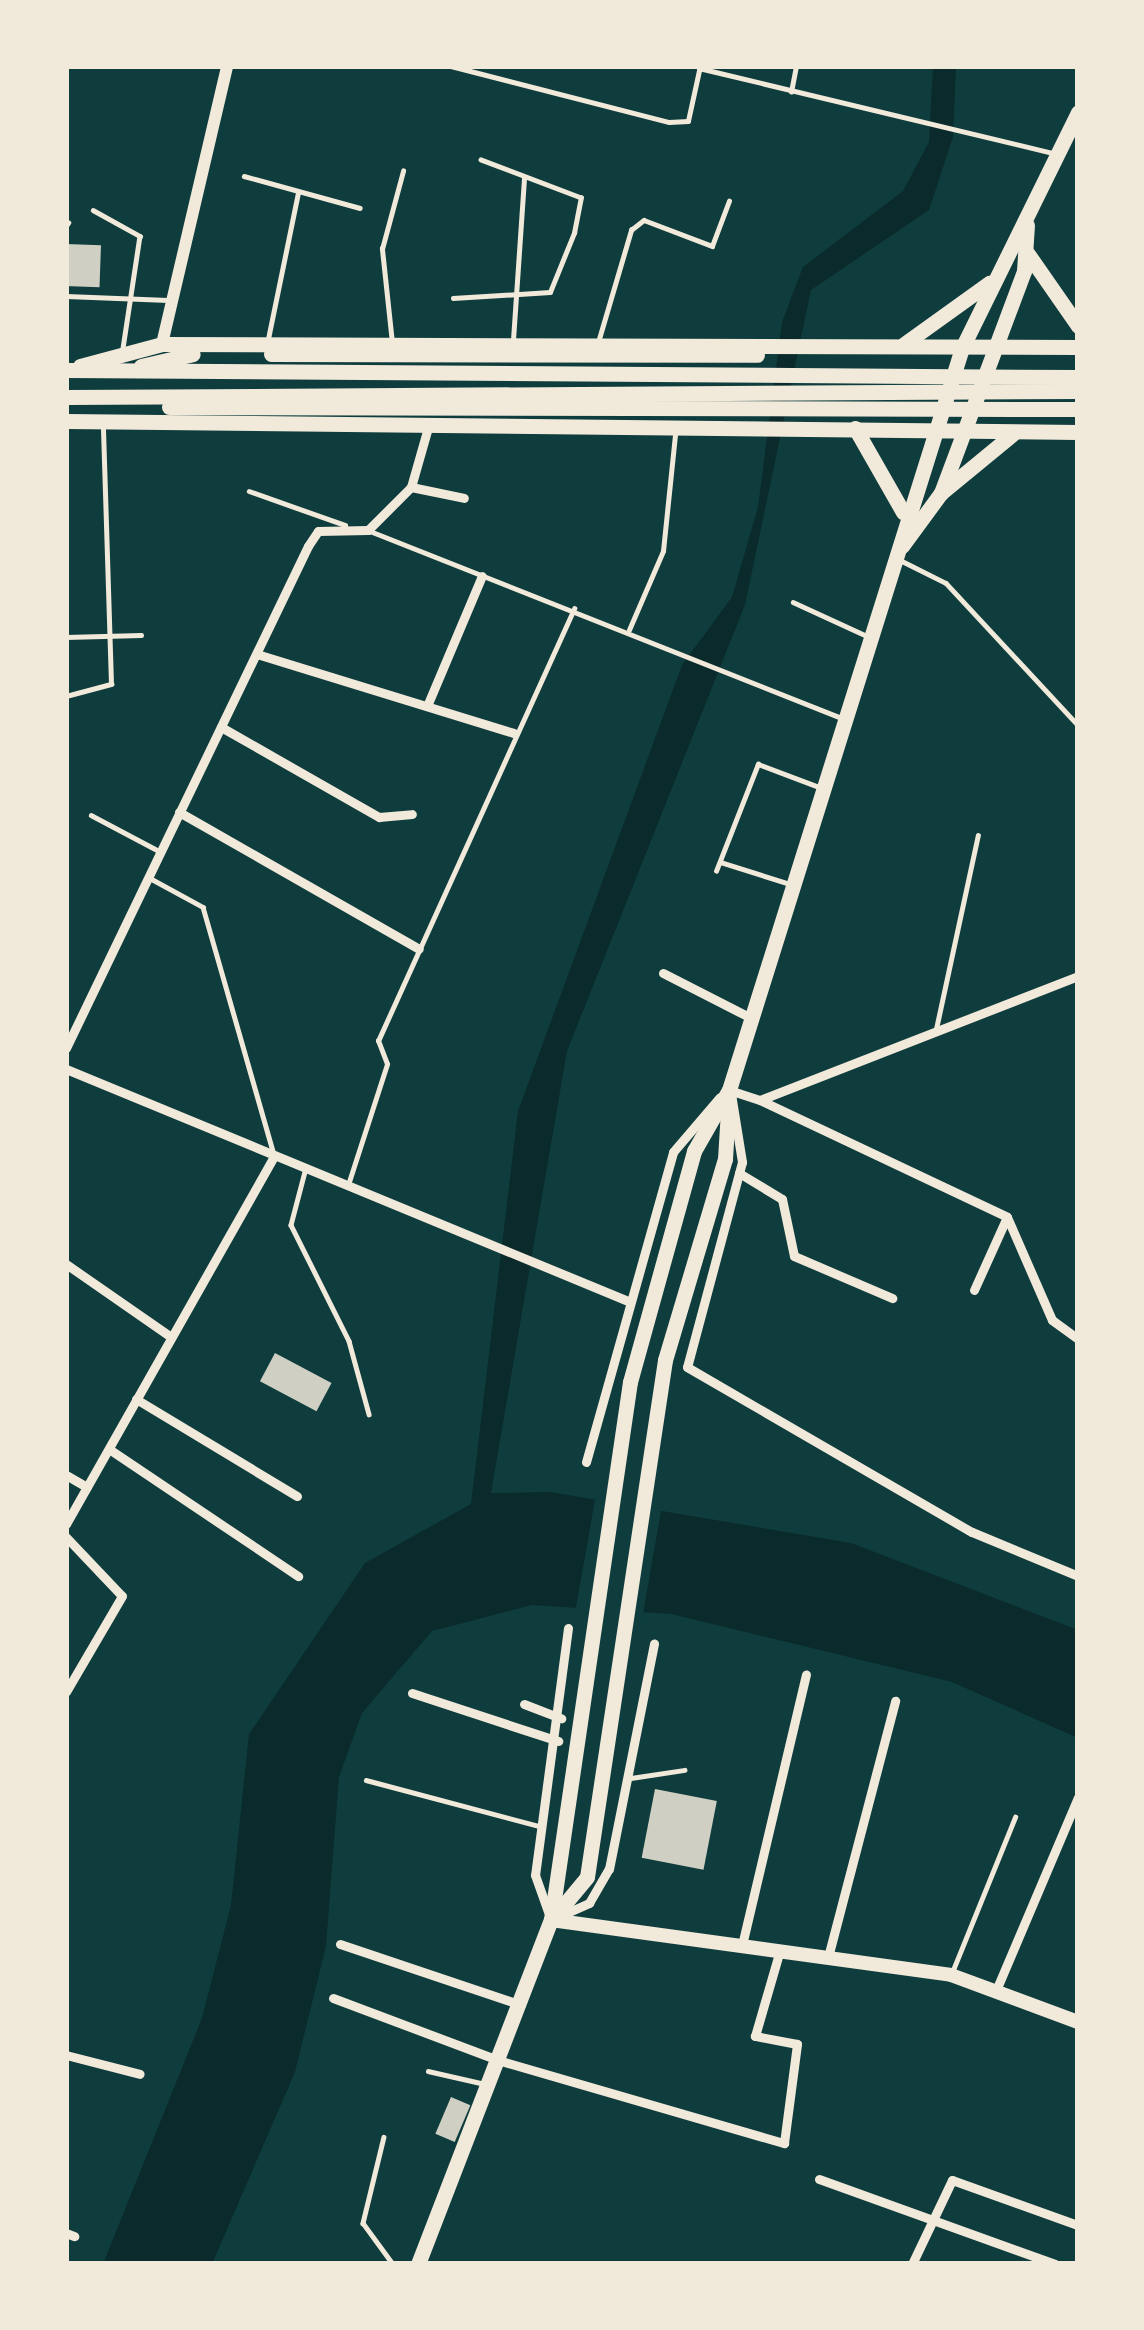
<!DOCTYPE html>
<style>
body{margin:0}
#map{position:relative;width:1144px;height:2330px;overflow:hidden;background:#0f3d3e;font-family:Quicksand,sans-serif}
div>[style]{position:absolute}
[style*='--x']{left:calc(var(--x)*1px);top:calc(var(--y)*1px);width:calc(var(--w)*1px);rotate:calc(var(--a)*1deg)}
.water>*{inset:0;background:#0a2a2b}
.pier>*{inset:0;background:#0f3d3e;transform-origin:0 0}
.building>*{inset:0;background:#cfcfc3;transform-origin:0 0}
.service>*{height:4.5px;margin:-2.25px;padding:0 2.25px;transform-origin:2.25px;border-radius:2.25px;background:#f1e9da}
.minor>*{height:9px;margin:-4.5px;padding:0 4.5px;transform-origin:4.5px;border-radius:4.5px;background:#f1e9da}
.tertiary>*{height:12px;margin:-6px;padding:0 6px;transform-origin:6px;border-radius:6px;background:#f1e9da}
.secondary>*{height:14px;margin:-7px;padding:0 7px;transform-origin:7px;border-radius:7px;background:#f1e9da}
.primary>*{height:15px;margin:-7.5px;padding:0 7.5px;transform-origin:7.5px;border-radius:7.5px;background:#f1e9da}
.trunk>*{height:15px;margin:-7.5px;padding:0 7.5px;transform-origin:7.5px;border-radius:7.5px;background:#f1e9da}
span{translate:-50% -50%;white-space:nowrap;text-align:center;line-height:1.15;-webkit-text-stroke:9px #f1e9da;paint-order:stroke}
.frame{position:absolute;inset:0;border:69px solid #f1e9da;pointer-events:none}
</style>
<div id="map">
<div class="water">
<i style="clip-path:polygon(933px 66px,956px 66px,953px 137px,929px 210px,811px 290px,745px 605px,567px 1051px,491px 1493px,550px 1492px,851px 1543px,1078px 1630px,1078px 1738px,952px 1682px,671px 1614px,532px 1605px,432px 1631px,362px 1713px,339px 1777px,326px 1946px,295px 2072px,212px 2264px,103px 2264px,202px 2018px,231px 1905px,249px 1734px,365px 1563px,471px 1504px,518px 1111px,682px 665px,732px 597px,758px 507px,782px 322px,803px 267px,903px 191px,929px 142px)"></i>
</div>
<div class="pier">
<i style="left:596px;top:1494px;width:67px;height:121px;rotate:10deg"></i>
</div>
<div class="building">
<i style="left:66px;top:244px;width:35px;height:42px;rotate:2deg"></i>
<i style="left:275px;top:1353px;width:64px;height:32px;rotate:28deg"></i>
<i style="left:655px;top:1789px;width:63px;height:70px;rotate:11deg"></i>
<i style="left:451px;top:2097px;width:21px;height:40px;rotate:23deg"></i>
</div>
<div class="service">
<i style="--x:451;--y:66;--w:225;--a:14.4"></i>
<i style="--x:669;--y:122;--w:19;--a:-3"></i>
<i style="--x:688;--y:121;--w:56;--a:-77.7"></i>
<i style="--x:699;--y:68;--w:365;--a:13.5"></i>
<i style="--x:791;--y:92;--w:26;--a:-79"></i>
<i style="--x:244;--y:176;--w:120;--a:15.4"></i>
<i style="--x:93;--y:210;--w:54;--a:29"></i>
<i style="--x:140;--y:236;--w:113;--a:98.6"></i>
<i style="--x:66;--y:226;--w:4;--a:-56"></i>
<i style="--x:66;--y:296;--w:102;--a:2.2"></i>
<i style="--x:453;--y:298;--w:97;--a:-3.5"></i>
<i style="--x:550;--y:292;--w:64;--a:-67.9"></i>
<i style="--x:574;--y:233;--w:36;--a:-79"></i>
<i style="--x:581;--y:198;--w:107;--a:-159.2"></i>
<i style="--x:268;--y:339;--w:149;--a:-78.4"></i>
<i style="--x:599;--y:339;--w:114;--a:-73.6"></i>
<i style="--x:631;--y:230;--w:16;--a:-38"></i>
<i style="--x:644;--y:220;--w:73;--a:20.9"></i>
<i style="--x:712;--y:246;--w:48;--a:-69.3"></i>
<i style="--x:513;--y:340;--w:162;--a:-86.1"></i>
<i style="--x:392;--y:343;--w:95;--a:-96.1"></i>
<i style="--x:382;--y:249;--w:81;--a:-74.9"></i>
<i style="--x:249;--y:491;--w:102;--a:19.5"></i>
<i style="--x:370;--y:531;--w:510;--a:21.63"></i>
<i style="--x:902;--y:561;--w:49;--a:26.6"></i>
<i style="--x:946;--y:583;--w:194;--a:47.1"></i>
<i style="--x:793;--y:602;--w:84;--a:24.7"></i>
<i style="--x:629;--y:630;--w:86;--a:-66.7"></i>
<i style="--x:663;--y:551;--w:118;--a:-84.1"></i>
<i style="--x:66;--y:637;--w:75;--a:-1.5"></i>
<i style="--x:66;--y:696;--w:47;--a:-14.9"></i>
<i style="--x:111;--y:684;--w:257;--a:-91.8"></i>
<i style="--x:91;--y:815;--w:77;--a:27.9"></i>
<i style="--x:720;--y:862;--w:70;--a:17.4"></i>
<i style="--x:716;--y:871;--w:115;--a:-68.6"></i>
<i style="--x:758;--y:764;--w:68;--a:20.6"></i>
<i style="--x:148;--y:877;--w:63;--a:28.6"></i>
<i style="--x:203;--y:907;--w:254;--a:74"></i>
<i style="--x:936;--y:1029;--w:198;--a:-77.8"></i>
<i style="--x:306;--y:1168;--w:59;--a:104.7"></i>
<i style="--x:291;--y:1225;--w:130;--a:63.4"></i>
<i style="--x:349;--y:1341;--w:76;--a:74.7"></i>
<i style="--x:348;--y:1185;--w:127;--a:-72.1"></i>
<i style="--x:387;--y:1064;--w:25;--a:-111"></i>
<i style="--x:378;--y:1041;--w:475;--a:-65.6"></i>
<i style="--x:631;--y:1778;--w:54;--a:-8.6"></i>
<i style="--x:366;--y:1780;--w:183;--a:14.9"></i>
<i style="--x:953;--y:1970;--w:165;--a:-67.9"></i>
<i style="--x:428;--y:2071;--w:58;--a:12.8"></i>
<i style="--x:384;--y:2137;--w:89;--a:103.7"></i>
<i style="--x:363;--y:2223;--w:51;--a:53.8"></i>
</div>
<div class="minor">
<i style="--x:411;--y:487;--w:54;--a:11.7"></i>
<i style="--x:260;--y:655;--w:265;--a:17.1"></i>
<i style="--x:427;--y:706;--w:141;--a:-67.1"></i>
<i style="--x:221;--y:727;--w:182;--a:29.7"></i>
<i style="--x:379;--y:817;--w:33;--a:-5"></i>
<i style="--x:179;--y:812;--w:276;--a:29.7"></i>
<i style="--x:663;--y:973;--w:99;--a:27.1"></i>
<i style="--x:66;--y:1048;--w:557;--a:-64.26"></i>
<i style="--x:308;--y:546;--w:18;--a:-56"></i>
<i style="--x:318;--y:531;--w:50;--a:-1.1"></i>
<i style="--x:368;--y:530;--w:61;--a:-45"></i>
<i style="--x:411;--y:487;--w:58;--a:-74.1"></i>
<i style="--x:66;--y:1069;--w:608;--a:22.43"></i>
<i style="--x:729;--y:1090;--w:33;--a:18"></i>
<i style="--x:760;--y:1100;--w:341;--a:-21.3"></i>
<i style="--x:732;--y:1100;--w:63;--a:80.8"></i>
<i style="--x:742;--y:1162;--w:212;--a:105"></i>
<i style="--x:687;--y:1367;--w:329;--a:30.1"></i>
<i style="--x:972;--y:1532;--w:115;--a:22.5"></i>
<i style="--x:760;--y:1100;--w:273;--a:25.3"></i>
<i style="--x:1007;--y:1217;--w:112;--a:66.4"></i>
<i style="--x:1052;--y:1320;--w:32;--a:36"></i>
<i style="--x:739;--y:1173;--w:50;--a:31.2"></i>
<i style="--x:782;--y:1199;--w:58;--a:78.1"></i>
<i style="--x:794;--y:1256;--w:107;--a:23.2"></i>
<i style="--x:66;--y:1264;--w:124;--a:34.8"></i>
<i style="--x:974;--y:1290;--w:80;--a:-65.7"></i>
<i style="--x:136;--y:1399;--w:188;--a:31.1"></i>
<i style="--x:109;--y:1449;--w:228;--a:33.9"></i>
<i style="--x:586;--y:1462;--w:322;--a:-74.3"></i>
<i style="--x:673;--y:1152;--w:72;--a:-49.5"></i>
<i style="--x:66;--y:1475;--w:24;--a:30"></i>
<i style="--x:66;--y:1524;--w:423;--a:-60.5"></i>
<i style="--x:66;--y:1537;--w:81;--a:46.5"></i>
<i style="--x:122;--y:1596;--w:111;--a:120.3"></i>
<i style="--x:568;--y:1628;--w:249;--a:97.6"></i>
<i style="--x:535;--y:1875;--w:48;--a:70.4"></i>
<i style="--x:551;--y:1920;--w:42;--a:-24.1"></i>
<i style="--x:589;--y:1903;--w:39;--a:-60"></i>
<i style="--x:609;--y:1869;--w:230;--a:-78.7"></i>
<i style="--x:412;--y:1693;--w:154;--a:18.2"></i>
<i style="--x:524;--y:1704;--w:40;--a:21"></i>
<i style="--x:340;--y:1944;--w:191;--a:18.6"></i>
<i style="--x:742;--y:1945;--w:278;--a:-76.7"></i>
<i style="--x:828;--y:1957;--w:265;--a:-75.3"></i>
<i style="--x:997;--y:1988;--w:207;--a:-67"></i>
<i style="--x:333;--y:1998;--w:179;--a:20.6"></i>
<i style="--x:501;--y:2061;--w:295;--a:16.2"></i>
<i style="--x:784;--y:2143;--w:100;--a:-82.5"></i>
<i style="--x:797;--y:2044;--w:43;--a:-169.2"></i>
<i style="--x:755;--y:2036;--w:90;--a:-73.8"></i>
<i style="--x:66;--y:2055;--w:76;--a:14.4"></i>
<i style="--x:819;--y:2179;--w:251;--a:19.8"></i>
<i style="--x:66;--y:2233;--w:9;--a:21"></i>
<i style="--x:912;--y:2264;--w:93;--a:-64.5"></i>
<i style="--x:952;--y:2180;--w:134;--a:19.7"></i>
</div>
<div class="tertiary">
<i style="--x:162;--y:344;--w:285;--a:-76.8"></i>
</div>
<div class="secondary">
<i style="--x:551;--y:1920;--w:404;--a:7.8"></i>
<i style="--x:951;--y:1975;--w:135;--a:20.3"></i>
</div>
<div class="primary">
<i style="--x:902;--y:546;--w:66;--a:-53.7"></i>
<i style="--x:941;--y:493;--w:237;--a:-69.5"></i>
<i style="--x:1024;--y:271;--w:46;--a:-86.3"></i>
<i style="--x:553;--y:1918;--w:53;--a:-50.3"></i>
<i style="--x:587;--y:1877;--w:523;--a:-81.42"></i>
<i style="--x:665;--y:1360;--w:210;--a:-73.4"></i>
<i style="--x:725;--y:1159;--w:66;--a:-86.5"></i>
<i style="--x:418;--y:2264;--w:369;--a:-68.9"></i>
<i style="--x:551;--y:1920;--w:544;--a:-81.65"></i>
<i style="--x:630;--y:1382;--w:240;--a:-74.5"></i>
<i style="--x:694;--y:1151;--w:70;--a:-60.2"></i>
<i style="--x:729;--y:1090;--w:778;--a:-72.57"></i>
<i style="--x:962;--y:348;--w:263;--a:-63.8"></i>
</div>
<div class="trunk">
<i style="--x:1028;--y:254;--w:88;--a:55.2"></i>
<i style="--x:904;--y:344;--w:105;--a:-35.7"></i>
<i style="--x:271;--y:354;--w:486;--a:0.1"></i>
<i style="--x:80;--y:366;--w:85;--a:-15"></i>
<i style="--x:162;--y:344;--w:916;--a:0.19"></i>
<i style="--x:141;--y:366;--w:53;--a:-13"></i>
<i style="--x:66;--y:370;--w:1012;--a:0.4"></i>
<i style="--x:66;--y:397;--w:1012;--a:-0.34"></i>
<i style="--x:169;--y:407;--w:909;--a:0.13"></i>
<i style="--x:66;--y:421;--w:1012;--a:0.62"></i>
<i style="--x:855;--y:428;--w:97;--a:60.3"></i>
<i style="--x:941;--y:493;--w:96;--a:-39.5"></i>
</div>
<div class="frame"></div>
</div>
